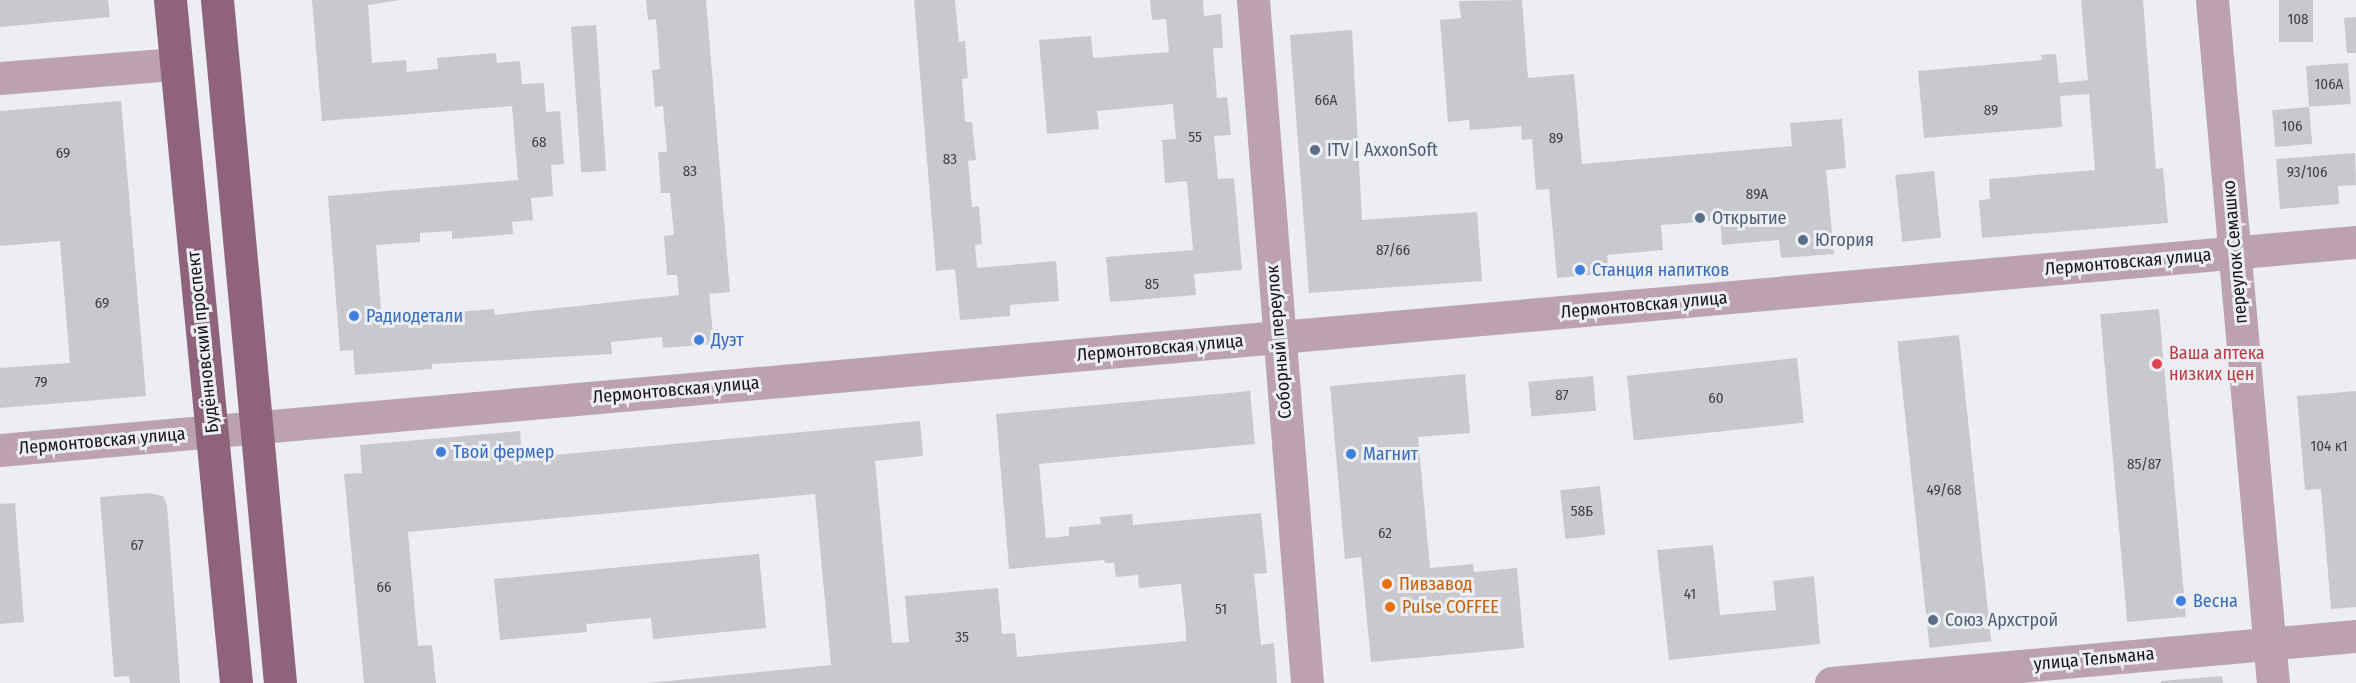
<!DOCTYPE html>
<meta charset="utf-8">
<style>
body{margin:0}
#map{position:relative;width:2356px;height:683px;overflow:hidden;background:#eceef3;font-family:"Fira Sans Condensed",sans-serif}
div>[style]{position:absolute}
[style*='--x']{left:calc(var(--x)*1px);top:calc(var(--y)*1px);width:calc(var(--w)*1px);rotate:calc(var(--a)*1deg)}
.building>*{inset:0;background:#c8c9ce;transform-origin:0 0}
.minor>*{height:33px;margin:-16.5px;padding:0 16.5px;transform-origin:16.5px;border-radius:16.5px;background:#bca2af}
.major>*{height:33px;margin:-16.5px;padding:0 16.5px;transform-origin:16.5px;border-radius:16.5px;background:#8f637a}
.dots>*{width:16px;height:16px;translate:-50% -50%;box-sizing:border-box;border:3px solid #eceef3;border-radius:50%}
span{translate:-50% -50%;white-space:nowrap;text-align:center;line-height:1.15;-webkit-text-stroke:6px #eceef3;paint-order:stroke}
.number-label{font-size:15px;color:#414144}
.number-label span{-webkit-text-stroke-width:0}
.service-label{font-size:18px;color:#4e5e75}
.left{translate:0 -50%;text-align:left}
.street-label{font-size:18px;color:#141416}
.shop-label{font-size:18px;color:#366cbe}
.health-label{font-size:18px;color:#be3a42}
.food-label{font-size:18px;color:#c56008}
</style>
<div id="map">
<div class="building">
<i style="clip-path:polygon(0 0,108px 0,110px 17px,0 27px)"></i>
<i style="clip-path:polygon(312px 0,400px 0,368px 5px,372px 63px,406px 60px,407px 72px,438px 69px,437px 58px,496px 53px,497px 63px,520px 61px,522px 84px,544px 83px,546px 112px,560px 111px,564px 164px,551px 165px,553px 196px,531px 198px,533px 220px,512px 222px,513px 234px,452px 239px,452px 231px,420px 233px,420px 242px,376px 245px,382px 324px,457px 318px,457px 312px,494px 309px,495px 315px,679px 295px,677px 275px,667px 275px,664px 236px,674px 235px,670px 193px,661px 193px,658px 152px,667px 152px,663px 106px,655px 107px,652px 70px,660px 69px,656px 19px,648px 20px,646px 0,706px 0,730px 292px,709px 294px,714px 344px,663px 348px,662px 337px,611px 342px,612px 354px,432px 364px,432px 369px,355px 375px,353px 350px,340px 351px,328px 196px,518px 180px,512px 106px,322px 121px)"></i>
<i style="clip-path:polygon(914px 0,955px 0,959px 42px,965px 41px,968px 78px,962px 79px,965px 122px,972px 122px,976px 160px,968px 161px,972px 207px,979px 206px,982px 244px,975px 245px,977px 268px,1056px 261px,1059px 301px,1010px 305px,1010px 316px,960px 320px,955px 269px,936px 271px)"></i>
<i style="clip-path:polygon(1150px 0,1203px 0,1204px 16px,1221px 14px,1223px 48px,1213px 48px,1217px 98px,1227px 97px,1231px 135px,1214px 136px,1218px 179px,1234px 178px,1242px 270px,1194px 274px,1196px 295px,1110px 302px,1106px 257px,1193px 250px,1187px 181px,1165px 183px,1162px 140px,1176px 139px,1173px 104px,1097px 111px,1099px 129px,1047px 134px,1039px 40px,1091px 36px,1093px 58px,1169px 52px,1166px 19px,1152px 20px)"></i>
<i style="clip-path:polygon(1522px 0,1528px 78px,1574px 74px,1582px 164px,1792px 146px,1790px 123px,1842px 119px,1846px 168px,1826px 170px,1834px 254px,1781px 258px,1779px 240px,1722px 245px,1720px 220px,1688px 223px,1661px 225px,1663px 250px,1607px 255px,1609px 273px,1557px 278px,1549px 189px,1536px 190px,1532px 139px,1522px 140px,1521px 126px,1470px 130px,1469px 120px,1448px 122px,1440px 20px,1461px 18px,1459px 1px)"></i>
<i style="clip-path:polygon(2081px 0,2143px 0,2156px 169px,2163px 168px,2168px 223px,1982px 238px,1979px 200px,1990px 199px,1989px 179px,2095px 170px,2089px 94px,2060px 96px,2062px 127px,1924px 138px,1918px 71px,2042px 60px,2041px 55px,2056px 54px,2059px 83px,2088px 80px)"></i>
<i style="left:2279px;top:0;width:34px;height:42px"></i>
<i style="clip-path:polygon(2356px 17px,2356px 53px,2347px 53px,2344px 18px)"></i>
<i style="left:596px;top:25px;width:146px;height:25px;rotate:86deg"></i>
<i style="clip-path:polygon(1352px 30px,1362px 220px,1477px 212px,1482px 281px,1309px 293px,1290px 35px)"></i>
<i style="left:2348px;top:63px;width:41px;height:42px;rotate:86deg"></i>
<i style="clip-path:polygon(121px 101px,146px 396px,0 408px,0 368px,70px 363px,60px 241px,0 246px,0 111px)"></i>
<i style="left:2309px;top:107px;width:37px;height:37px;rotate:85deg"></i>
<i style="clip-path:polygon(2355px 153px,2356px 185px,2338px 186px,2339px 204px,2280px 209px,2276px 159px)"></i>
<i style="left:1934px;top:171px;width:67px;height:39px;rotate:84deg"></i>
<i style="left:2159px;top:309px;width:309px;height:59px;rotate:85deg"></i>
<i style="left:1959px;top:335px;width:308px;height:62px;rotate:84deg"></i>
<i style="left:1797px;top:358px;width:65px;height:171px;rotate:84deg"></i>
<i style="clip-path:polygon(1465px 374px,1470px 433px,1418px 437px,1430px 568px,1473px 564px,1474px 572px,1517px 568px,1524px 648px,1371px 662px,1361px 557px,1345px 559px,1330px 386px)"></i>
<i style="left:1593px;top:376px;width:35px;height:65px;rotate:85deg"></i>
<i style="clip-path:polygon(1250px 391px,1255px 444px,1039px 464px,1046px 538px,1069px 536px,1069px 527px,1101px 524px,1100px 517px,1132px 514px,1133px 525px,1261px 513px,1267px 573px,1254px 574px,1261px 645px,1274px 643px,1277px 683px,648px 683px,831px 665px,815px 494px,408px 532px,418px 646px,432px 645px,436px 683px,364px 683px,344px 474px,362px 473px,360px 445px,520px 431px,522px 458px,920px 421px,923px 456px,875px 461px,892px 643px,909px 642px,905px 596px,998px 588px,1002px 634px,1015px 633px,1017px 657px,1186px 641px,1186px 631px,1181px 584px,1139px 588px,1138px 575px,1116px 577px,1114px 563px,1105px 563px,1104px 560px,1009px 569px,996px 414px)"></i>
<i style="clip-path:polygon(2356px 391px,2356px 607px,2331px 609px,2321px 489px,2305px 490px,2297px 396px)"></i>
<i style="left:1600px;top:486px;width:49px;height:40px;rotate:84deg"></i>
<i style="clip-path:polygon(149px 493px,163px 496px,167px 505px,180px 683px,130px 683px,129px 676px,114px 677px,100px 497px)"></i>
<i style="clip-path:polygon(15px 503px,24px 622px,0 624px,0 504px)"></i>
<i style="clip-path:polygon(1713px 545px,1720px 615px,1776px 610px,1773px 581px,1814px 576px,1820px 644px,1669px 660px,1657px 550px)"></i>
<i style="clip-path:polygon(759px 554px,766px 628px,653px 639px,651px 618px,586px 624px,587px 632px,500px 640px,494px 579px)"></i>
<i style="clip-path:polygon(2222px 676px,2223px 683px,2161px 683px,2161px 681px)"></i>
</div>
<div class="minor">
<i style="--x:1253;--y:0;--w:685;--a:85.48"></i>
<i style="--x:2212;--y:0;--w:686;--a:84.9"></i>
<i style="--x:0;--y:78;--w:176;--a:-4.6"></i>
<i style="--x:0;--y:450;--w:2365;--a:-5.05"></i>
<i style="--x:1831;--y:683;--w:527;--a:-5.12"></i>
</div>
<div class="major">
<i style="--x:170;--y:0;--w:686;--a:84.48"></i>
<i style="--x:217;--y:0;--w:686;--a:84.73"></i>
</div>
<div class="dots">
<i style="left:1315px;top:150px;background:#5c6f8a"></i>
<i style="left:1700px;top:218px;background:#5c6f8a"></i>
<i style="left:1803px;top:240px;background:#5c6f8a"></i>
<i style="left:1580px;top:270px;background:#3f7fe0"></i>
<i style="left:354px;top:316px;background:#3f7fe0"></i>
<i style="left:699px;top:340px;background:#3f7fe0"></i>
<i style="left:2157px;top:364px;background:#e0444e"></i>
<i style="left:441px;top:452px;background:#3f7fe0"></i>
<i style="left:1351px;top:454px;background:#3f7fe0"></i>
<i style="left:1387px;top:584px;background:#e8710a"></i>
<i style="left:2181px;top:601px;background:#3f7fe0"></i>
<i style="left:1390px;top:607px;background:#e8710a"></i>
<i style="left:1933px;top:620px;background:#5c6f8a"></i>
</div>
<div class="number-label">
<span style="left:2298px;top:20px">108</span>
<span style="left:2329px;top:85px">106А</span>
<span style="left:1326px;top:101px">66А</span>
<span style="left:1991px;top:111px">89</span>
<span style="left:2292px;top:127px">106</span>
<span style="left:1195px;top:138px">55</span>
<span style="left:1556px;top:139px">89</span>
<span style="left:539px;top:143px">68</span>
<span style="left:63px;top:154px">69</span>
<span style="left:950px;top:160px">83</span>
<span style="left:690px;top:172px">83</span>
<span style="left:2307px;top:173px">93/106</span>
<span style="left:1757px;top:195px">89А</span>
<span style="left:1393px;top:251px">87/66</span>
<span style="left:1152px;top:285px">85</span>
<span style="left:102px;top:304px">69</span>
<span style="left:41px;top:383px">79</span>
<span style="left:1562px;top:396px">87</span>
<span style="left:1716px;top:399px">60</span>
<span style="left:2329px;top:447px">104 к1</span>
<span style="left:2144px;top:465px">85/87</span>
<span style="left:1944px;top:491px">49/68</span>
<span style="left:1582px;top:512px">58Б</span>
<span style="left:1385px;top:534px">62</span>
<span style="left:137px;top:546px">67</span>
<span style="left:384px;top:588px">66</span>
<span style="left:1690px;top:595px">41</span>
<span style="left:1221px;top:610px">51</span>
<span style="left:962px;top:638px">35</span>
</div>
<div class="service-label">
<span class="left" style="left:1327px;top:150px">ITV | AxxonSoft</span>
<span class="left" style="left:1712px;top:218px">Открытие</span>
<span class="left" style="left:1815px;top:240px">Югория</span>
<span class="left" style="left:1945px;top:620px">Союз Архстрой</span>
</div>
<div class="street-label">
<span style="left:2235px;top:252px;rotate:-95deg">переулок Семашко</span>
<span style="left:2128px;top:262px;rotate:-5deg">Лермонтовская улица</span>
<span style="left:1644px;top:305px;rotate:-5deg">Лермонтовская улица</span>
<span style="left:203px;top:342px;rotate:-96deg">Будённовский проспект</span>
<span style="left:1279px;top:342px;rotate:-95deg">Соборный переулок</span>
<span style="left:1160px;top:348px;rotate:-5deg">Лермонтовская улица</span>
<span style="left:676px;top:390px;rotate:-5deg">Лермонтовская улица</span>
<span style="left:102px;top:441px;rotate:-5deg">Лермонтовская улица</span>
<span style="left:2094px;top:659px;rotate:-5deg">улица Тельмана</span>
</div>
<div class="shop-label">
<span class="left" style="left:1592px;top:270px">Станция напитков</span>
<span class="left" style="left:366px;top:316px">Радиодетали</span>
<span class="left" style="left:711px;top:340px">Дуэт</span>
<span class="left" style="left:453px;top:452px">Твой фермер</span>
<span class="left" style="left:1363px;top:454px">Магнит</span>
<span class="left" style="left:2193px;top:601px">Весна</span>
</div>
<div class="health-label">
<span class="left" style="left:2169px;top:364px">Ваша аптека<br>низких цен</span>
</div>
<div class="food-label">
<span class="left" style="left:1399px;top:584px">Пивзавод</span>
<span class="left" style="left:1402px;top:607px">Pulse COFFEE</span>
</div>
</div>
